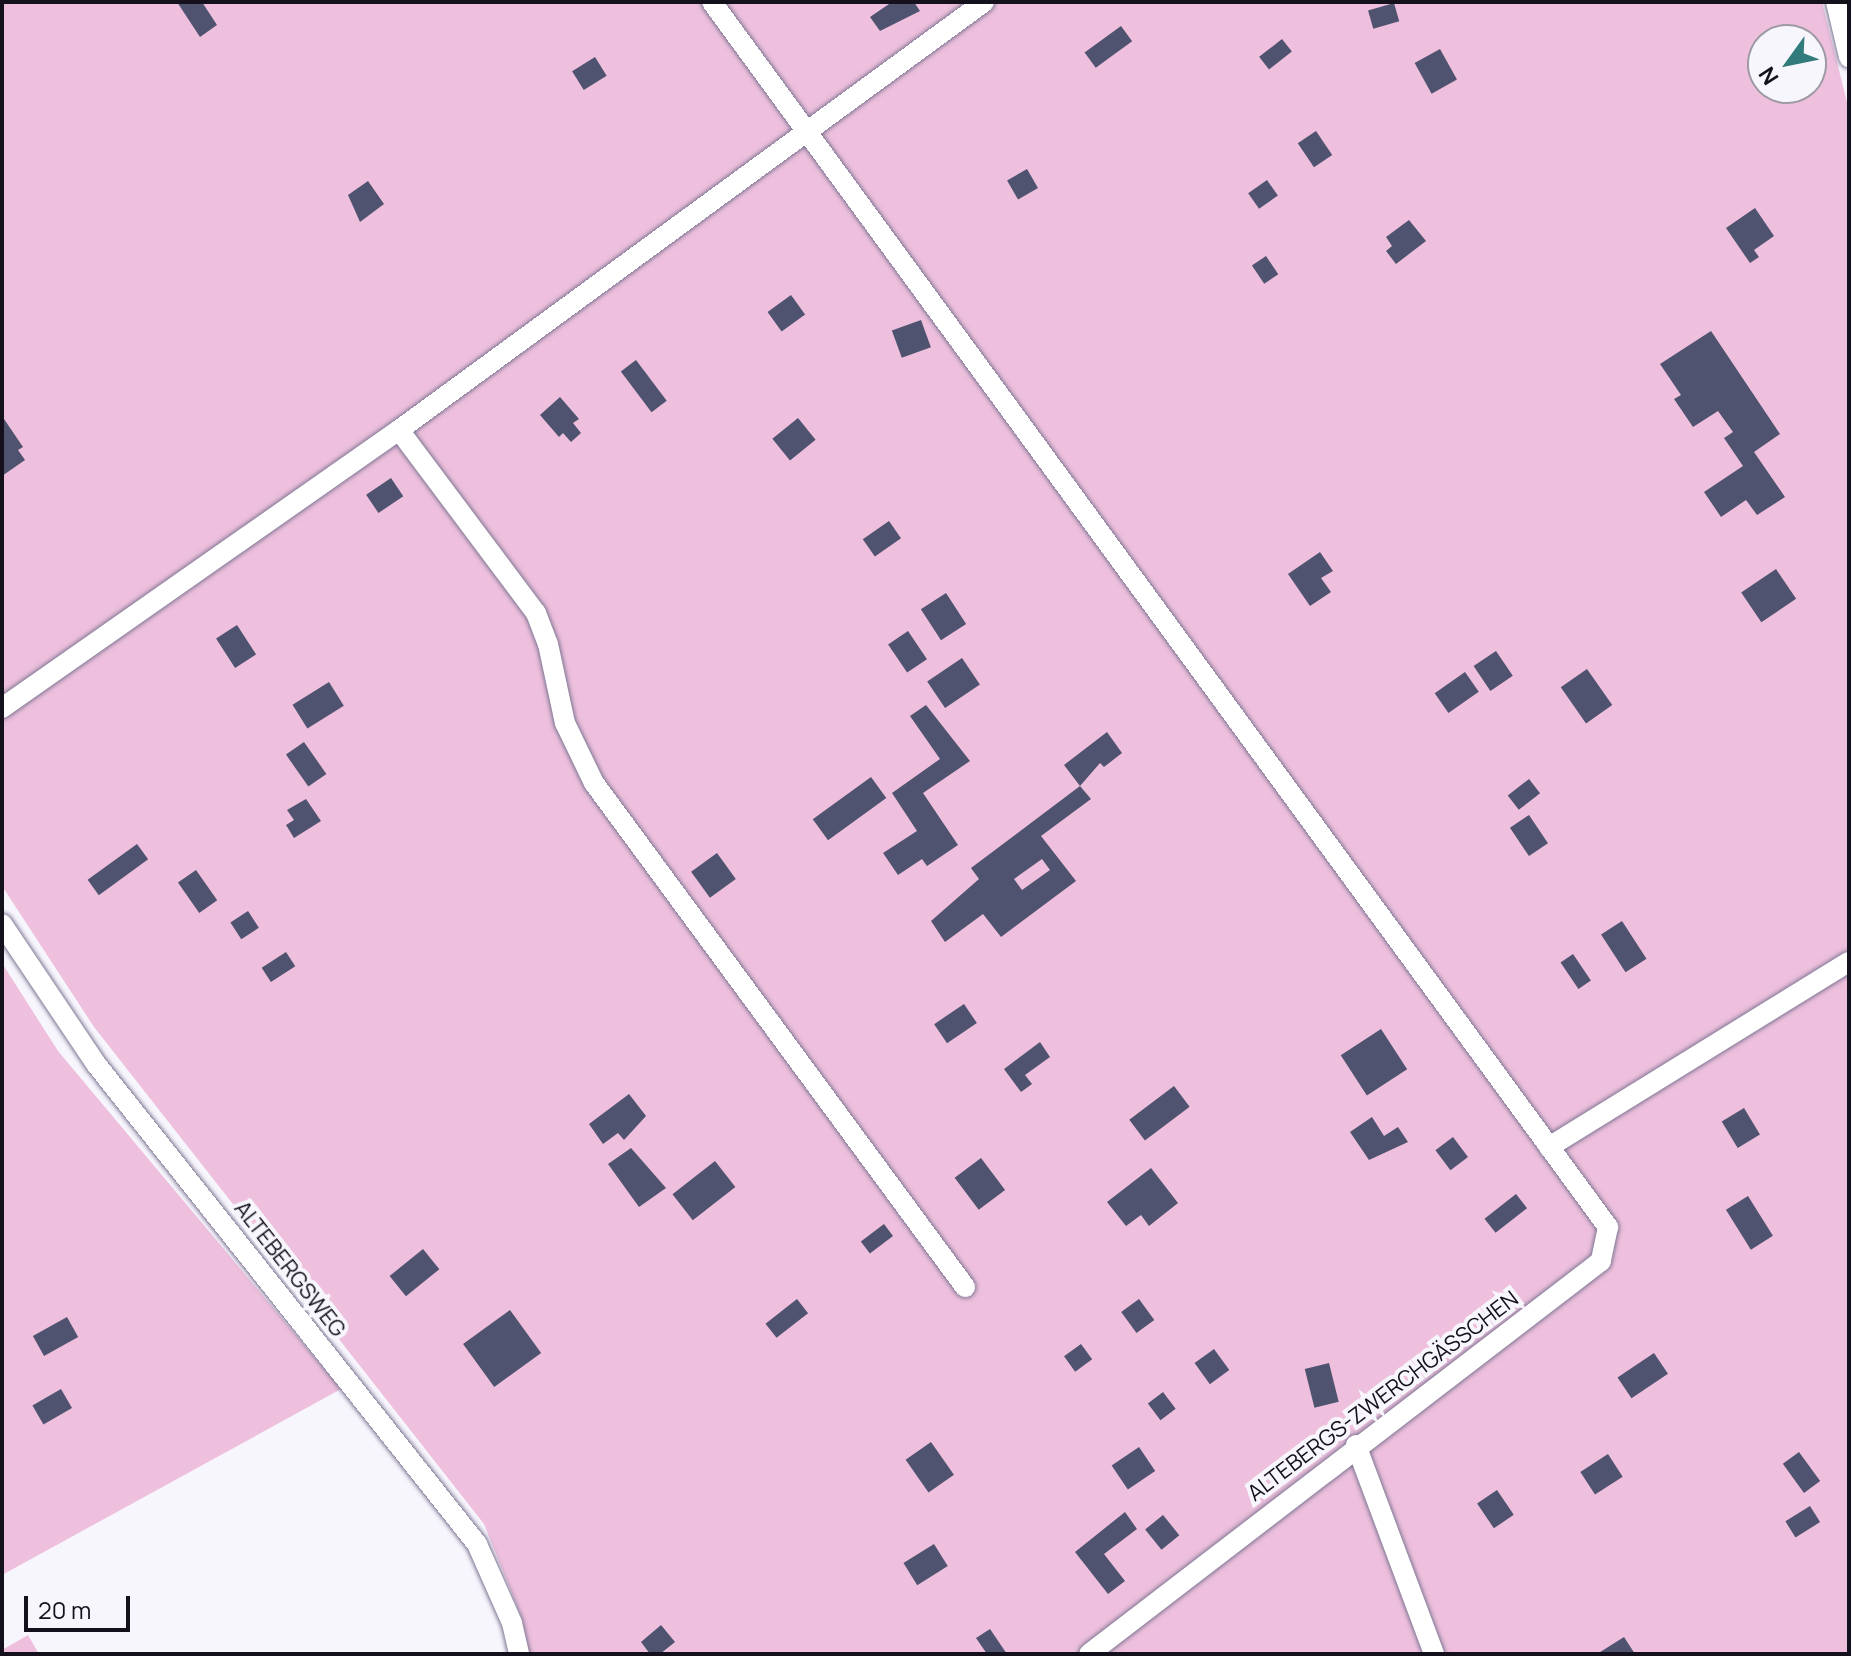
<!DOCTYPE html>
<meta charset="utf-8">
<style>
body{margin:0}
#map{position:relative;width:1851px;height:1656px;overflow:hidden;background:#f8f6fd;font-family:Manrope,sans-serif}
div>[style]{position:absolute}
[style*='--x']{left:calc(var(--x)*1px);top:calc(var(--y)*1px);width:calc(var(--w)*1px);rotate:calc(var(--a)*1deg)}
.green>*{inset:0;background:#eec0dd}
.building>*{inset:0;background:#4f536f;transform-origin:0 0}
.roads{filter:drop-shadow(0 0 2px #7f7694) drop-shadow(0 0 2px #7f7694)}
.lane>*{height:20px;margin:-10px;padding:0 10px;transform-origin:10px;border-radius:10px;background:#fff}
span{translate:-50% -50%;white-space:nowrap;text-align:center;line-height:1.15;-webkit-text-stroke:8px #f8f6fd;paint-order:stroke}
.street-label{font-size:22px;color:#14101c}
.frame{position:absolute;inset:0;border:4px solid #14101c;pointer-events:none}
.north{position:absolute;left:1747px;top:24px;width:80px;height:80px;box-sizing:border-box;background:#f8f6fd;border:2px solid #9d9aa3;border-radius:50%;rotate:237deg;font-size:22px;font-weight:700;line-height:32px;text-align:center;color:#14101c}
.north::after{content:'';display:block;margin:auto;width:28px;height:36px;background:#327b7d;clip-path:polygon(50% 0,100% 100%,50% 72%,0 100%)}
.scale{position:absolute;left:24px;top:1596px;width:106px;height:36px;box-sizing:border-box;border:4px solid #14101c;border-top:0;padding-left:10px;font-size:24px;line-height:28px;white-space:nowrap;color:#14101c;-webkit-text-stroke:6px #f8f6fd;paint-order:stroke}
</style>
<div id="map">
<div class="green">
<i style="clip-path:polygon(evenodd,2px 2px,1822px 2px,1849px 110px,1849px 1654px,529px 1654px,521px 1616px,484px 1524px,94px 1027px,2px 886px,2px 2px,1763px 40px,1811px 40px,1811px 88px,1763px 88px,1763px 40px)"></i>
<i style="clip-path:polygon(2px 963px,58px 1051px,341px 1389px,2px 1575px)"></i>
<i style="clip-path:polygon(28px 1635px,39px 1654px,2px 1654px,2px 1650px)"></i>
</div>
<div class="building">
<i style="clip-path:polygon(177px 2px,202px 2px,217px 25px,200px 37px)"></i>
<i style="clip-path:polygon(892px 2px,914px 2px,920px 11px,880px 31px,870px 17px)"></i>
<i style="left:1394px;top:3px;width:19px;height:27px;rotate:74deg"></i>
<i style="left:1121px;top:26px;width:19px;height:45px;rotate:54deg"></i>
<i style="left:1282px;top:39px;width:16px;height:29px;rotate:52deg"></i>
<i style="left:1440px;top:49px;width:35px;height:29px;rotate:61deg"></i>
<i style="left:595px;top:57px;width:22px;height:27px;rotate:58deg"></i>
<i style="left:1316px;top:131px;width:29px;height:22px;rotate:56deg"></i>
<i style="left:1027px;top:169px;width:22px;height:23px;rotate:60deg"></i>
<i style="left:1267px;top:180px;width:19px;height:23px;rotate:55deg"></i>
<i style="clip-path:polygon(368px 181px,384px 204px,360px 222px,348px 195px)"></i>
<i style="clip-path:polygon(1755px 208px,1774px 236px,1754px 250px,1759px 257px,1750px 263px,1726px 228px)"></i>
<i style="clip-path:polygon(1409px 220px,1426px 241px,1396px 264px,1386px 251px,1392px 246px,1386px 237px)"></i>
<i style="left:1266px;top:256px;width:22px;height:17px;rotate:56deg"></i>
<i style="left:791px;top:295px;width:24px;height:29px;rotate:54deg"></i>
<i style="left:921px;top:320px;width:29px;height:31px;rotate:70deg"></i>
<i style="clip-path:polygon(1711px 331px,1780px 434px,1754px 452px,1785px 497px,1757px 515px,1746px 500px,1721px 517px,1704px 492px,1743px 466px,1724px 438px,1733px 432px,1718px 411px,1693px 427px,1674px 399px,1681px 395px,1660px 364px)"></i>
<i style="left:636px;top:360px;width:51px;height:19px;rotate:53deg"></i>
<i style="clip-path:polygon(560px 397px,579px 419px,573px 423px,581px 433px,571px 442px,563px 433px,559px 437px,540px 415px)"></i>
<i style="clip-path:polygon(2px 416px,23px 447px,18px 450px,25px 460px,2px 476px)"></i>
<i style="left:798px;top:418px;width:28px;height:33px;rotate:51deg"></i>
<i style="left:391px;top:478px;width:22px;height:30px;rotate:56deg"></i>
<i style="left:889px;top:521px;width:21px;height:32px;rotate:55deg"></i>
<i style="clip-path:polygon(1320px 552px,1333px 571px,1321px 578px,1331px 592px,1310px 606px,1288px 574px)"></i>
<i style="left:1776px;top:569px;width:36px;height:42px;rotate:56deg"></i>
<i style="left:946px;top:593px;width:37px;height:30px;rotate:57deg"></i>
<i style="left:237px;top:625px;width:35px;height:25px;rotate:57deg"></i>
<i style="left:908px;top:631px;width:34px;height:24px;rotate:56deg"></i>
<i style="left:1496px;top:651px;width:30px;height:27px;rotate:56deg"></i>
<i style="left:962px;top:658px;width:32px;height:42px;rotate:56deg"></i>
<i style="left:1587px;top:669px;width:44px;height:32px;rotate:55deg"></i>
<i style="left:1465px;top:672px;width:24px;height:37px;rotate:55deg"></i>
<i style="left:329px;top:682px;width:28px;height:43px;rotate:58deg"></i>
<i style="clip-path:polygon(926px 705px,970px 761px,923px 793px,958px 845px,927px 866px,922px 859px,898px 875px,883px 853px,917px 831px,892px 793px,940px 759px,910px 716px)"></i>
<i style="clip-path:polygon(1107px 732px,1122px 753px,1104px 767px,1100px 763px,1080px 786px,1064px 765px)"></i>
<i style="left:304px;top:742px;width:39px;height:22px;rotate:55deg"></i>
<i style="left:871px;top:777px;width:26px;height:72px;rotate:54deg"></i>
<i style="left:1529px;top:779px;width:18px;height:27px;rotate:52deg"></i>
<i style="clip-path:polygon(evenodd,1080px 786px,1091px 799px,1041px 836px,1076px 881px,1001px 937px,983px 914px,945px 942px,931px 921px,979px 879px,971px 868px,1080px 786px,1042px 859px,1050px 870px,1022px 890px,1014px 879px,1042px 859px)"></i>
<i style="clip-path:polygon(306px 799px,321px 821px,294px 838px,286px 825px,294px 820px,287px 810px)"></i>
<i style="left:1529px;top:815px;width:34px;height:23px;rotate:56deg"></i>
<i style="left:137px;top:844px;width:19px;height:61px;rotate:54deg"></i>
<i style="left:717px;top:853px;width:32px;height:32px;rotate:54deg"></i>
<i style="left:196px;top:870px;width:37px;height:22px;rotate:55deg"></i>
<i style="left:248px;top:911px;width:20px;height:21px;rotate:57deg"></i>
<i style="left:1622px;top:921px;width:45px;height:25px;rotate:57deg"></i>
<i style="left:286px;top:952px;width:17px;height:29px;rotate:57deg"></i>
<i style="left:1573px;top:954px;width:32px;height:15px;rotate:56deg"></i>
<i style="left:964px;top:1004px;width:23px;height:36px;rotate:56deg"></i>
<i style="left:1381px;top:1029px;width:48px;height:48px;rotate:57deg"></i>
<i style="clip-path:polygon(1040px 1042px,1050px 1057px,1025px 1075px,1032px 1084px,1021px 1092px,1004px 1069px)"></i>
<i style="left:1174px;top:1086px;width:26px;height:56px;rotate:53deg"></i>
<i style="clip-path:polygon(629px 1094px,646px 1116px,624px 1140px,618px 1133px,603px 1144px,589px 1124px)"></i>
<i style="left:1744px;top:1108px;width:31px;height:26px;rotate:59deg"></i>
<i style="clip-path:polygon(1372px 1117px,1384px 1136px,1398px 1127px,1408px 1142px,1369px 1160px,1350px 1132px)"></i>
<i style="left:1453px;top:1137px;width:25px;height:22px;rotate:53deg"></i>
<i style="clip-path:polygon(631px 1148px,666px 1188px,639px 1207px,608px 1164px)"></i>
<i style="left:981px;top:1158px;width:40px;height:33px;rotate:53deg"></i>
<i style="left:715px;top:1161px;width:33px;height:54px;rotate:52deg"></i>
<i style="clip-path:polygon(1151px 1168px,1178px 1203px,1149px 1226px,1141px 1215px,1126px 1226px,1107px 1202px)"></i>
<i style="left:1516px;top:1194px;width:18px;height:40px;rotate:52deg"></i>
<i style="left:1748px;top:1196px;width:47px;height:26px;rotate:58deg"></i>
<i style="left:884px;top:1224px;width:15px;height:29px;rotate:53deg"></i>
<i style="left:423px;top:1249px;width:26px;height:43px;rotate:51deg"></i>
<i style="left:797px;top:1299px;width:18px;height:40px;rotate:52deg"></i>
<i style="left:1139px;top:1299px;width:26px;height:22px;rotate:54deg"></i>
<i style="left:510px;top:1310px;width:53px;height:58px;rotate:54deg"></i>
<i style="left:67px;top:1317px;width:23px;height:39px;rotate:61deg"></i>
<i style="left:1081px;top:1344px;width:19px;height:21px;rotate:54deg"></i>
<i style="left:1214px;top:1349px;width:26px;height:24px;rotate:54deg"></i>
<i style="left:1654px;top:1353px;width:25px;height:44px;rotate:56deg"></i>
<i style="left:1329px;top:1363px;width:40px;height:25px;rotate:76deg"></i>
<i style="left:61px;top:1389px;width:22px;height:33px;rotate:60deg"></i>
<i style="left:1163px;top:1392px;width:21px;height:19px;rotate:53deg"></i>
<i style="left:931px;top:1442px;width:40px;height:31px;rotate:55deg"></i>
<i style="left:1139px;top:1447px;width:29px;height:33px;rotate:56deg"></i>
<i style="left:1799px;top:1452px;width:36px;height:20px;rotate:54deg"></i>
<i style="left:1608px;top:1454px;width:27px;height:33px;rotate:57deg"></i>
<i style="left:1497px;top:1490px;width:30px;height:24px;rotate:56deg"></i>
<i style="left:1810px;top:1506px;width:19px;height:29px;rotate:58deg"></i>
<i style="clip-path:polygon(1125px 1512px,1137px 1529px,1104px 1554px,1125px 1581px,1108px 1594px,1075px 1552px)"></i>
<i style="left:1163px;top:1515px;width:26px;height:23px;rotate:51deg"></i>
<i style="left:934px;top:1544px;width:26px;height:36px;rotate:58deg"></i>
<i style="clip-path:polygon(661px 1625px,675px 1642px,660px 1654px,650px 1654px,641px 1642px)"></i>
<i style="clip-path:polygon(990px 1629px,1007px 1654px,987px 1654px,976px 1638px)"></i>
<i style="clip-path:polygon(1624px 1637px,1635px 1654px,1597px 1654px)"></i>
</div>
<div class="roads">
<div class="lane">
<i style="--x:712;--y:2;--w:1518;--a:53.82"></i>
<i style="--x:1608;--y:1227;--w:35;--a:102"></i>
<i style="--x:1601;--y:1261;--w:645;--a:142.49"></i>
<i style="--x:1836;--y:2;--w:57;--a:76.7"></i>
<i style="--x:399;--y:430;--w:229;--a:53.2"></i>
<i style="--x:536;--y:613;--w:33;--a:69"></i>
<i style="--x:548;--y:644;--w:81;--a:77.9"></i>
<i style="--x:565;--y:723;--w:67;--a:64.2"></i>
<i style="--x:594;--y:783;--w:626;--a:53.64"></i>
<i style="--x:2;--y:708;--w:485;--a:-35"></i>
<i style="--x:399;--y:430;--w:725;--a:-36.19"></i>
<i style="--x:2;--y:924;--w:169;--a:56.1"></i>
<i style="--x:96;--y:1064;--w:613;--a:51.56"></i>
<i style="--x:477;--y:1544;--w:86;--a:66.1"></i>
<i style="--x:512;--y:1623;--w:32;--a:77"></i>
<i style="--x:1549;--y:1147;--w:352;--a:-31.7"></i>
<i style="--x:1356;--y:1445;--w:223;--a:69.5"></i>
</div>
</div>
<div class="street-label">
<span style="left:290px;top:1269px;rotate:52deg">ALTEBERGSWEG</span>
<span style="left:1383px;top:1396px;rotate:-37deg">ALTEBERGS-ZWERCHGÄSSCHEN</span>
</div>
<div class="frame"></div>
<div class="north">N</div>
<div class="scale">20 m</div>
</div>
